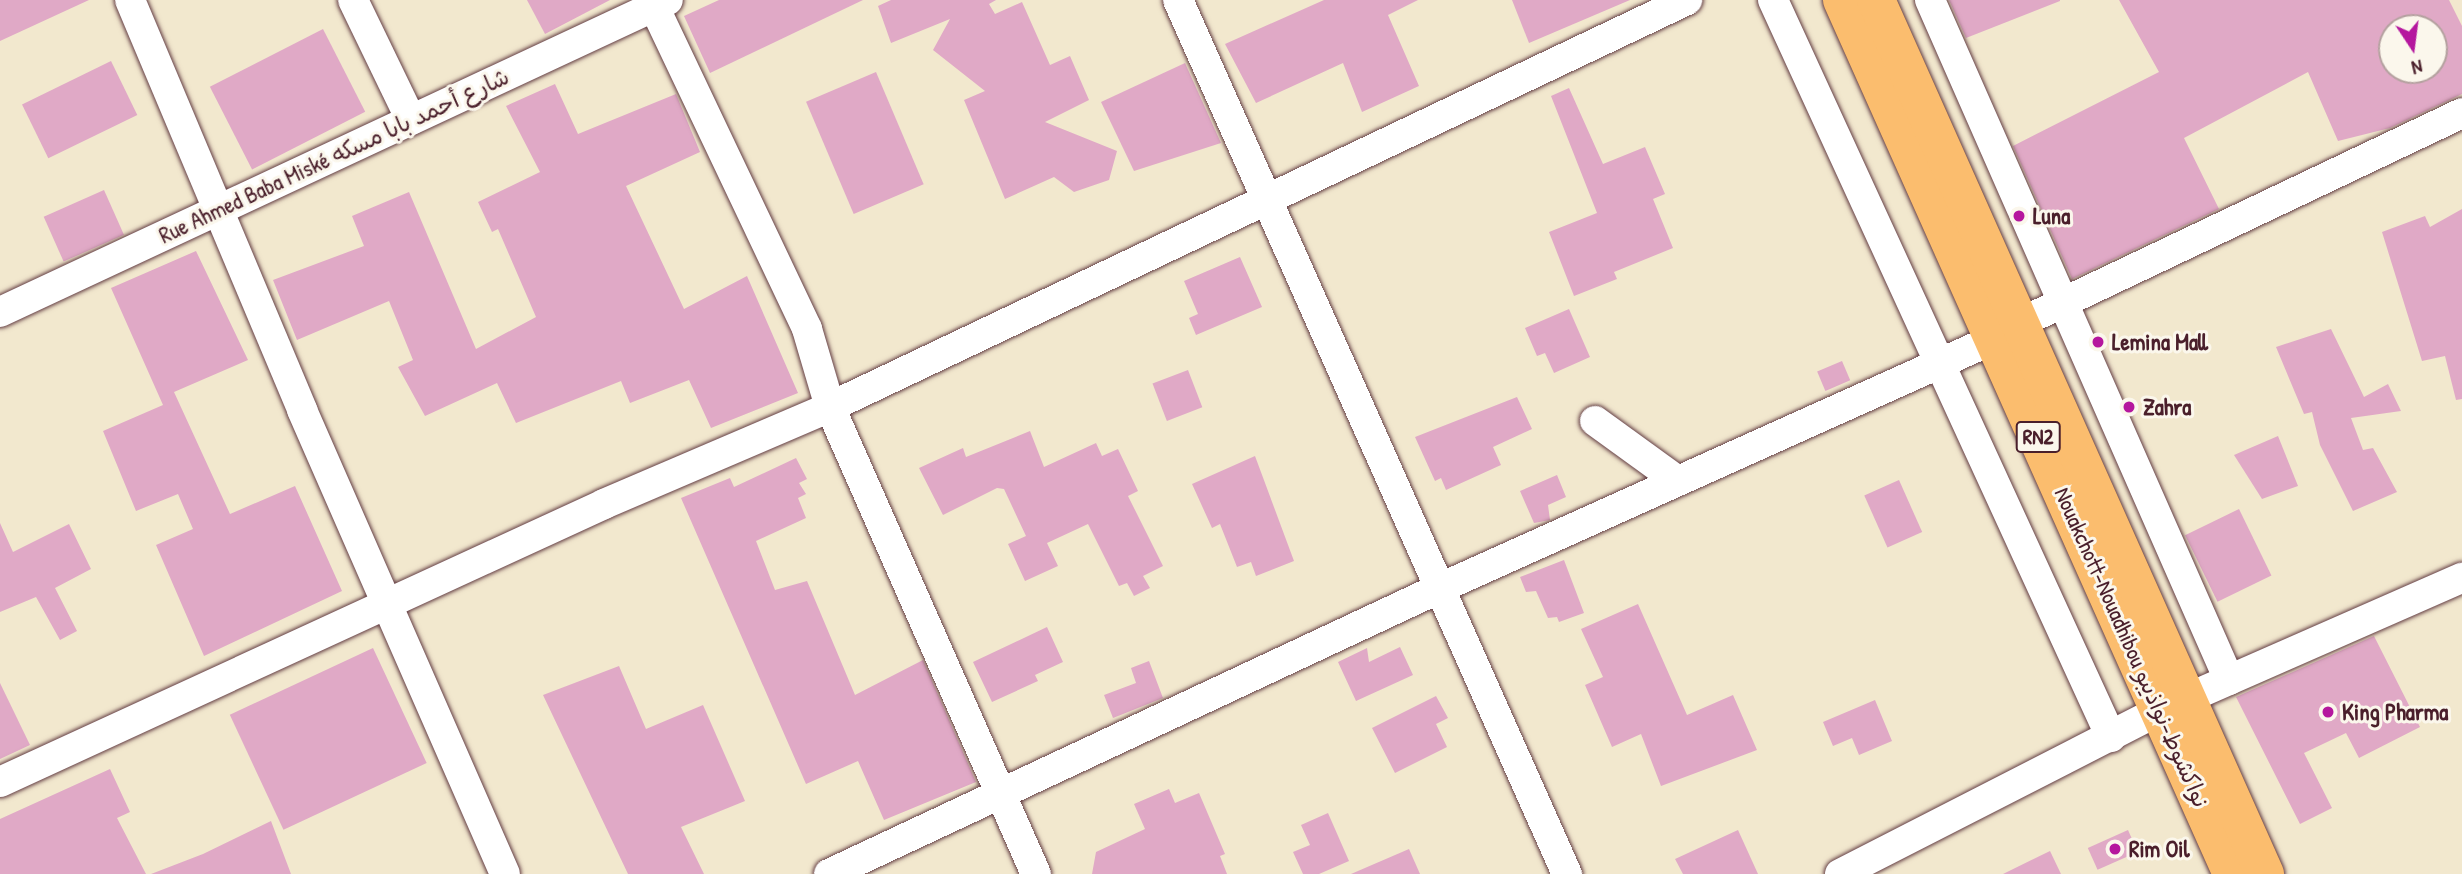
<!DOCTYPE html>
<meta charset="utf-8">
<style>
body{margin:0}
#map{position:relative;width:2462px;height:874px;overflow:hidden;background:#f2e8ce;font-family:"Patrick Hand","Playpen Sans Arabic",sans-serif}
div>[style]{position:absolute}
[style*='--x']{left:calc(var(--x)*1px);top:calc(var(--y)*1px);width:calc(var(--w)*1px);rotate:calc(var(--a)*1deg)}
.building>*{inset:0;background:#e0a9c6;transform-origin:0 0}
.roads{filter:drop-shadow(0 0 2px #633d43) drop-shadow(0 0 2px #633d43)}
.minor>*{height:30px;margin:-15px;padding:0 15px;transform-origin:15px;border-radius:15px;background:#fff}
.highway>*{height:38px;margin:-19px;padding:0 19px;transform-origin:19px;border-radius:19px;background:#fbbd6e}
.dots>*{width:19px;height:19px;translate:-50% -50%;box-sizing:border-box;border:4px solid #fbf7ec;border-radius:50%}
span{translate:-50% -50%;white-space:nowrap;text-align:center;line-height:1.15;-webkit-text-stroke:6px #fbf7ec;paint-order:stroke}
.shield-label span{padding:2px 5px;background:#fbf7ec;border:2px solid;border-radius:5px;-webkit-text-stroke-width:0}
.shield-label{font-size:21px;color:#4a1f2b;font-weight:700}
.street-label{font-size:23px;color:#4a1f2b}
.poi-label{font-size:23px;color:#4a1f2b;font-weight:700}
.left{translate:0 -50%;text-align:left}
.north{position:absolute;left:2378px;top:14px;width:70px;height:70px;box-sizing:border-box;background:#fbf7ec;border:2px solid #b4a19f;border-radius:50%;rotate:167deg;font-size:19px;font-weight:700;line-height:28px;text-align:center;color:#4a1f2b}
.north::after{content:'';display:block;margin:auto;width:24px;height:32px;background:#b5179e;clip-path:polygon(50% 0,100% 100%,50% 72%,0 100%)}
</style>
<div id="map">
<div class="building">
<i style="clip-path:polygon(0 0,89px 0,0 41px)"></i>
<i style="clip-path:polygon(527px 0,610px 0,545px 34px)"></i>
<i style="clip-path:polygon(719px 0,863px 0,710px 73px,684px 16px)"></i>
<i style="clip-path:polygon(891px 0,996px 0,989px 4px,995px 14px,1022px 2px,1050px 65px,1070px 56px,1089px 100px,1045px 122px,1117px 151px,1109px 180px,1074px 192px,1054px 177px,1005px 199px,964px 100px,985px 91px,933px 50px,950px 19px,891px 43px,878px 6px)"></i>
<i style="clip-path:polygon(1324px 0,1418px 0,1388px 15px,1419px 86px,1362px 112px,1343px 63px,1256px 103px,1225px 44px)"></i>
<i style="clip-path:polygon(1512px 0,1630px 0,1529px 43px)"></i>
<i style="clip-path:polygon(1949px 0,2060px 0,2060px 1px,1966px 38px)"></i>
<i style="clip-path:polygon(evenodd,2119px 0,2449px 0,2462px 26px,2462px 94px,2390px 128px,2338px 141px,2308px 72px,2184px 138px,2219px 209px,2072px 279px,2013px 146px,2159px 72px,2119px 0,2392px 28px,2434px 28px,2434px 70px,2392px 70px,2392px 28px)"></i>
<i style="left:323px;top:29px;width:93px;height:127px;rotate:63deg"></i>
<i style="left:111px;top:61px;width:60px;height:99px;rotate:64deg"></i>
<i style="clip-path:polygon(1185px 63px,1221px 143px,1134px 171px,1101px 102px)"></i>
<i style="left:876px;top:72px;width:122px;height:76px;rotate:67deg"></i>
<i style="clip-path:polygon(555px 84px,578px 134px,676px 94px,700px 152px,626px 186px,684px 309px,747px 276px,798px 393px,711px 428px,689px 380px,630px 403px,621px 381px,516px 423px,497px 383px,425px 416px,398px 367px,413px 360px,389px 301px,297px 340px,273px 280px,364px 246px,352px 216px,409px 192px,476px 349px,536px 317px,498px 229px,492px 232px,478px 202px,540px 172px,506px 106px)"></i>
<i style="clip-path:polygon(1569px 88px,1603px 164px,1645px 147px,1665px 194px,1653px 199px,1673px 248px,1614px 272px,1617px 279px,1574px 296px,1549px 232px,1597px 213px,1551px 96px)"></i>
<i style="left:104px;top:190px;width:49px;height:66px;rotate:66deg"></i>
<i style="clip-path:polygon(2462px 209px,2462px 399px,2456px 400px,2445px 356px,2422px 361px,2382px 232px,2425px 216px,2430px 227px)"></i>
<i style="clip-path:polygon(196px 251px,248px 360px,174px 392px,230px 514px,295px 486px,342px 591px,204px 656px,156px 545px,193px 529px,178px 494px,136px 511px,103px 431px,163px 405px,111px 288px)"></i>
<i style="clip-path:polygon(1240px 257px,1262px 307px,1196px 335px,1189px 318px,1198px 314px,1184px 281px)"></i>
<i style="clip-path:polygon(1569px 309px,1590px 357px,1554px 373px,1545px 353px,1537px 356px,1525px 328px)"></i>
<i style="clip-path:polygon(2331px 329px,2364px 397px,2388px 384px,2401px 411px,2351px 418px,2363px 450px,2373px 448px,2397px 492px,2353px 511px,2320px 445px,2312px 412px,2304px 414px,2276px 347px)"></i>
<i style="left:1842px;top:361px;width:21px;height:27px;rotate:67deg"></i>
<i style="left:1188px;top:370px;width:40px;height:38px;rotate:69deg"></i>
<i style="clip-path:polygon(1517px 397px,1532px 429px,1493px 447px,1501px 465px,1446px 490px,1441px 478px,1435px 481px,1415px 437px)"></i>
<i style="clip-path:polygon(1030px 431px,1044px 467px,1096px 443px,1102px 456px,1118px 449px,1138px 491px,1128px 496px,1163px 566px,1143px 576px,1150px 588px,1134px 596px,1127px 583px,1119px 586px,1088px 524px,1047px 543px,1058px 566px,1025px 581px,1008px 544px,1026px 536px,1004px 489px,997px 488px,943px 515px,919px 468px,963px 448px,966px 457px)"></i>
<i style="clip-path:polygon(2278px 436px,2298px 486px,2262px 499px,2234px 455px)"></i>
<i style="clip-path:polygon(1255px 456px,1294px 561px,1256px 576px,1251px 562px,1237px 567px,1220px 524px,1212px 528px,1192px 484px)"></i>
<i style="clip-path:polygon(796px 458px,807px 479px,799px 483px,806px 494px,798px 498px,806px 518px,756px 541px,775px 590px,807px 581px,855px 695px,923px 660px,976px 782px,884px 820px,858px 761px,806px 784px,681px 498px,730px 478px,734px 487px)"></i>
<i style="clip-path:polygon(1557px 475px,1566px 497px,1548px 505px,1550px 520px,1534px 523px,1520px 491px)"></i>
<i style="left:1899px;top:480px;width:57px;height:38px;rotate:66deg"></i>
<i style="left:2239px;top:509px;width:74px;height:60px;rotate:64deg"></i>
<i style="clip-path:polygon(0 523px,13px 552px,69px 524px,91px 569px,55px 588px,77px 631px,60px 640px,36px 597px,0 612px)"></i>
<i style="clip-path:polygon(1564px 560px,1584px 613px,1559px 622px,1557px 617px,1548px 618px,1536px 591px,1526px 592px,1520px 577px)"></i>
<i style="clip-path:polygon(1638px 604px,1687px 715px,1733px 695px,1757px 750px,1661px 786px,1641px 734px,1612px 747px,1585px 685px,1603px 677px,1581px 629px)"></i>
<i style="clip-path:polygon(1047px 627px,1063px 662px,1035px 675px,1038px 681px,992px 702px,973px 662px)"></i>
<i style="clip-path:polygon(2374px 636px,2420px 727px,2359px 758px,2346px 733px,2304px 753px,2332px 808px,2300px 824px,2236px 697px)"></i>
<i style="clip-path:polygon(1400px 647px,1413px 675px,1356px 701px,1338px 662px,1367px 648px,1369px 662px)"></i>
<i style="left:373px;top:648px;width:127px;height:158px;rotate:65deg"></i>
<i style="clip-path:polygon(1149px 661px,1163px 698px,1113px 718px,1104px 695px,1136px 683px,1131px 668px)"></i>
<i style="clip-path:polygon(619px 666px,646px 729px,703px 705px,745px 801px,681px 827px,704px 874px,628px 874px,543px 695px)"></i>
<i style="clip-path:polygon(0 683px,30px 745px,0 759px)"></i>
<i style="clip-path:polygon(1436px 696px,1448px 718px,1436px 724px,1447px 747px,1395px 773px,1372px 728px)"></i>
<i style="clip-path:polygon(1875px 700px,1892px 741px,1859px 755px,1852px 738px,1833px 746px,1823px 722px)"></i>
<i style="clip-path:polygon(110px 769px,130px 812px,117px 818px,146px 874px,0 874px,0 819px)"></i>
<i style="clip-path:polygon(1169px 789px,1175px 803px,1199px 793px,1225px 854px,1220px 856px,1227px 874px,1092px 874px,1096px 852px,1145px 829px,1134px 804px)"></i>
<i style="clip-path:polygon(1328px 813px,1349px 861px,1319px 874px,1303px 874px,1293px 852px,1310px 845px,1301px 825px)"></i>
<i style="clip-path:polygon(271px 821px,291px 874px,151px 874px,203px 854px)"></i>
<i style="clip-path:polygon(1738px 830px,1758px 874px,1683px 874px,1675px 859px)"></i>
<i style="left:2128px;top:830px;width:24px;height:44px;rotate:66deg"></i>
<i style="clip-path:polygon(1409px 849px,1420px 874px,1351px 874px)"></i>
<i style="clip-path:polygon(2050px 851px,2061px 874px,2003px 874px)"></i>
</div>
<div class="roads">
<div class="minor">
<i style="--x:130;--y:0;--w:445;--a:67.2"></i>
<i style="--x:302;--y:410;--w:506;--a:66.37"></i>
<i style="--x:353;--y:0;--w:133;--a:64.2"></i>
<i style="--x:651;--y:0;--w:364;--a:64.6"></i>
<i style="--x:807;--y:329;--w:81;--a:73.6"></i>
<i style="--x:830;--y:407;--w:510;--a:66.2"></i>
<i style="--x:1178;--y:0;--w:957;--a:66.01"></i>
<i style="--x:1773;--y:0;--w:811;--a:65.36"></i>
<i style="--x:1930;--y:0;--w:743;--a:66.26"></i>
<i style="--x:0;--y:312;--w:737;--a:-25.04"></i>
<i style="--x:2020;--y:323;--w:489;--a:-25.4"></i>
<i style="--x:1595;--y:421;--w:102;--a:35.9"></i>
<i style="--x:2188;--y:698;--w:299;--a:-23.7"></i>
<i style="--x:0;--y:782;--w:665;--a:-24.71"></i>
<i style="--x:604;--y:504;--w:246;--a:-23.2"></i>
<i style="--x:830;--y:407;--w:949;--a:-25.4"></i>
<i style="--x:829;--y:874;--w:672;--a:-25.08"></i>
<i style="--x:1438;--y:589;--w:610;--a:-24.21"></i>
<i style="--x:1840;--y:874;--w:360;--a:-27.1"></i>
</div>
<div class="highway">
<i style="--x:1842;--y:0;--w:957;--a:65.95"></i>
<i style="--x:1876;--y:0;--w:957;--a:66.01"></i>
</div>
</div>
<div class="dots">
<i style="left:2019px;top:216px;background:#b5179e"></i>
<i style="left:2098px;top:342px;background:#b5179e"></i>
<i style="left:2129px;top:407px;background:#b5179e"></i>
<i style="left:2328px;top:712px;background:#b5179e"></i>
<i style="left:2115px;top:849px;background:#b5179e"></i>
</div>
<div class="shield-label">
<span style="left:2038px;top:437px">RN2</span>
</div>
<div class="street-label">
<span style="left:334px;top:156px;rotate:-25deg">Rue Ahmed Baba Miské شارع أحمد بابا مسكه</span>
<span style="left:2132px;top:648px;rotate:66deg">Nouakchott-Nouadhibou نواكشوط-نواذيبو</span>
</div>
<div class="poi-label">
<span class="left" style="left:2033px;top:216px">Luna</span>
<span class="left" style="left:2112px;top:342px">Lemina Mall</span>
<span class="left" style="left:2143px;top:407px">Zahra</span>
<span class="left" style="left:2342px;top:712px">King Pharma</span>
<span class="left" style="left:2129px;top:849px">Rim Oil</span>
</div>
<div class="north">N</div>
</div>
